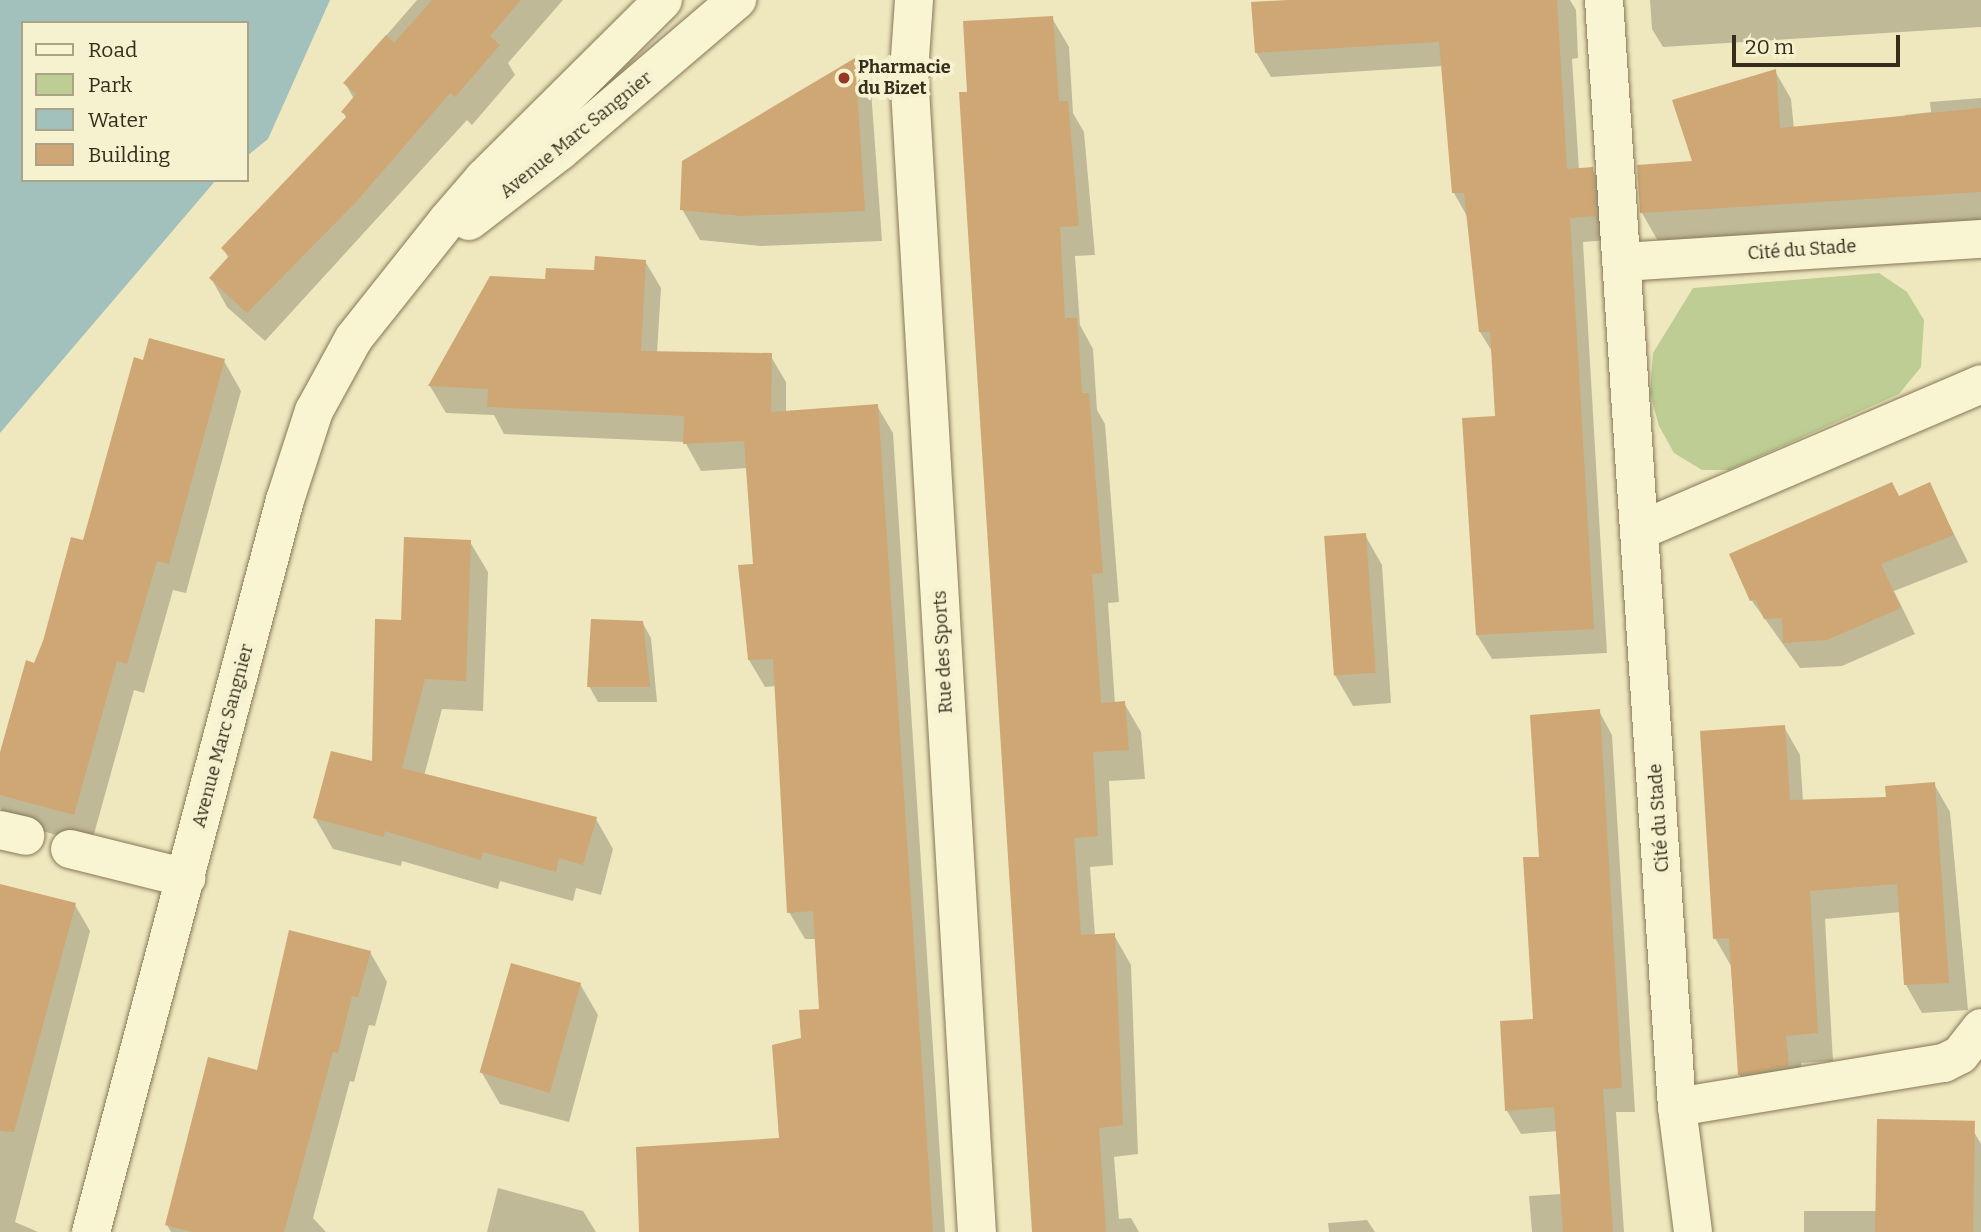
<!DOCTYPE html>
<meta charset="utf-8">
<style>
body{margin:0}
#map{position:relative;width:1981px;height:1232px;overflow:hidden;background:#efe8bf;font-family:Bitter,serif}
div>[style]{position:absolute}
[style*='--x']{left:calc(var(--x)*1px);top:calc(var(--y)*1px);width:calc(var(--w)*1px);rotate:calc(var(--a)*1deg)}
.green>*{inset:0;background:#bdcd93}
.water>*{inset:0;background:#a2c0bc}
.shadow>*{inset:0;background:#0003}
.building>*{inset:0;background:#cea774;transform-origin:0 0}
.roads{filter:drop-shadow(0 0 2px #877857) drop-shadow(0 0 2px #877857)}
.minor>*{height:38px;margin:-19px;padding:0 19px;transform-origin:19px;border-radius:19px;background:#f9f4d2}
.dots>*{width:19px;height:19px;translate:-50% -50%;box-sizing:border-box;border:4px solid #f6f1cf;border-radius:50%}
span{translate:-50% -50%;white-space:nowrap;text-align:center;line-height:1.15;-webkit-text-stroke:7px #f6f1cf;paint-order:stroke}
.poi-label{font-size:18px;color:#372d1c;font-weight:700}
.left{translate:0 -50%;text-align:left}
.street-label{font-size:18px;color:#372d1c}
.legend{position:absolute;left:21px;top:21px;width:228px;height:161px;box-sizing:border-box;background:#f6f1cf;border:2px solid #aaa387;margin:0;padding:9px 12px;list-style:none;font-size:21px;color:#372d1c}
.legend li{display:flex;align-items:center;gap:14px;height:35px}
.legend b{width:35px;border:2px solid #aaa387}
.scale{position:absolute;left:1732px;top:35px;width:168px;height:32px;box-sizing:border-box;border:4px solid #372d1c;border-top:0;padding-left:9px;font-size:21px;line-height:24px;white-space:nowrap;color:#372d1c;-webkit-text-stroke:5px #f6f1cf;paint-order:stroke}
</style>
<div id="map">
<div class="green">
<i style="clip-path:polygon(1879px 273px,1907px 292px,1924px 320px,1921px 367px,1899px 394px,1729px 470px,1702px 470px,1674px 453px,1659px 426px,1650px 393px,1653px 353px,1693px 288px)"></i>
</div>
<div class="water">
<i style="clip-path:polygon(0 0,330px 0,268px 139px,247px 156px,247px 23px,23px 23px,23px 180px,216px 180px,0 433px)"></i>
</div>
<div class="shadow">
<i style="clip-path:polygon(417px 0,563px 0,508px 63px,515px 75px,472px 125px,467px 120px,265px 341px,227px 307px,211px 278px,229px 259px,223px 248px,347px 119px,343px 112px,354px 99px,345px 83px)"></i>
<i style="clip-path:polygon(1321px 0,1570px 0,1576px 10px,1578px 58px,1572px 59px,1579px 170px,1592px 169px,1606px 194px,1609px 240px,1583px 242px,1607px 653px,1492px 659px,1477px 635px,1497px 418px,1493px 353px,1480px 332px,1468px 218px,1454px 193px,1443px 66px,1271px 77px,1256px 52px)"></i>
<i style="clip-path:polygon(1650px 0,1981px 0,1981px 27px,1663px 47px,1652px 29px)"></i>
<i style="clip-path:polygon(1052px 18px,1069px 47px,1073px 113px,1084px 132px,1095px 255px,1075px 256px,1080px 325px,1093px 349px,1097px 410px,1105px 424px,1119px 602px,1108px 603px,1115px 704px,1124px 703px,1141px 732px,1145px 779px,1109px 781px,1113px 865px,1090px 867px,1095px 936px,1114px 935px,1131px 965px,1138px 1154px,1114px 1157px,1119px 1219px,1131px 1218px,1139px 1232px,1034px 1232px,969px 94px)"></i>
<i style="clip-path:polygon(854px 60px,871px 90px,882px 241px,761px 246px,700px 240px,682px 209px)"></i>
<i style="clip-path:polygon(1775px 71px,1791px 99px,1794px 129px,1906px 120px,1905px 115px,1931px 112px,1930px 102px,1981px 98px,1981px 221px,1658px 241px,1642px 213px,1695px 163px)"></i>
<i style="clip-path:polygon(645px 261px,661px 288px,657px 353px,770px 355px,786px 382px,786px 412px,877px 406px,893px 433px,945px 1232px,774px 1232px,781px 1140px,803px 1039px,821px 1011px,817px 939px,805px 939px,789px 912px,776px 686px,765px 687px,749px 660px,755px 565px,748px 468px,701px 471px,685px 442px,504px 434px,494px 415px,446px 413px,430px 386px,491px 278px,547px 281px)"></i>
<i style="clip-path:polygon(224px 361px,241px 391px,186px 593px,173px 590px,144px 693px,134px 690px,91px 845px,8px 821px,0 807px,0 758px,84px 542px,144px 362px)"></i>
<i style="clip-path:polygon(1929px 484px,1968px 562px,1894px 591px,1915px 634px,1842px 666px,1800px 668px,1752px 601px,1899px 497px)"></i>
<i style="clip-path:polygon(1365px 535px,1382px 565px,1391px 703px,1353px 706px,1335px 675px)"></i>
<i style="clip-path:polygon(470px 542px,488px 572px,483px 711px,442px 709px,424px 776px,596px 819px,613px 849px,601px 895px,576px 888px,573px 901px,500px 881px,498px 889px,402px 861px,401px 866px,333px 849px,315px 818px,374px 763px,403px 621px)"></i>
<i style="clip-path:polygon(642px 622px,651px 638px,657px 702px,598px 702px,589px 686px)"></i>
<i style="clip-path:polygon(1599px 711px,1612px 735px,1635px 1112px,1616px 1112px,1624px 1232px,1532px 1232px,1529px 1196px,1562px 1194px,1558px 1131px,1521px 1134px,1507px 1111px,1534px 1020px,1541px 859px)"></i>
<i style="clip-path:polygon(1784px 727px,1800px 755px,1803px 801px,1888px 799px,1934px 784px,1950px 812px,1968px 1010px,1922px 1013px,1906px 985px,1901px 912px,1825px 919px,1833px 1061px,1801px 1063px,1804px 1094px,1755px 1102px,1739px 1074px,1731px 966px,1715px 938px)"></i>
<i style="clip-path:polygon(0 900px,75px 905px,90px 931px,15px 1222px,38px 1232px,0 1232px)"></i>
<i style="clip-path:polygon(370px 952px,387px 982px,375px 1026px,369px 1025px,354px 1082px,350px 1081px,313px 1218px,326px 1232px,171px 1232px,167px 1225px,259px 1072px)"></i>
<i style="clip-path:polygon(580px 984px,598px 1015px,569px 1122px,500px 1104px,482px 1073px)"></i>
<i style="clip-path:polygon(1974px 1132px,1981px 1144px,1981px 1232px,1804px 1232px,1804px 1211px,1879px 1211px)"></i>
<i style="clip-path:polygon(498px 1188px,583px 1211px,596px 1232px,487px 1232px)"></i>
<i style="clip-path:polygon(1367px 1220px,1375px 1232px,1329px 1232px,1328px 1223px)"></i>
</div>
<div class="building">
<i style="clip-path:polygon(432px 0,521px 0,490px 36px,500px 45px,455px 97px,450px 93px,357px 201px,247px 313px,209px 278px,229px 256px,221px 248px,347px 116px,341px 112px,356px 94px,343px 83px,386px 35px,394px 43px)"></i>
<i style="clip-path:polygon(1287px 0,1557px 0,1567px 169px,1593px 167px,1596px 216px,1570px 218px,1594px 629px,1476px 635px,1462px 418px,1495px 416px,1490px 332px,1479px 332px,1464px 193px,1452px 193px,1439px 42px,1255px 53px,1251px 2px)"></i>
<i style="clip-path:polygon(1053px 16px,1059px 101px,1068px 101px,1079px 226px,1060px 227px,1065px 318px,1077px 318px,1082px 393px,1089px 393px,1103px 573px,1092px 574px,1101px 703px,1125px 701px,1129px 750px,1093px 752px,1098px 836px,1074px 838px,1081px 935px,1115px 933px,1123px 1125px,1099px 1128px,1106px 1232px,1032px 1232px,959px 92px,967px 92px,963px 21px)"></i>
<i style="clip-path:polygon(855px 58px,865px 211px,742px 216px,680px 210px,682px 161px)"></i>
<i style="clip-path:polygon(1776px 69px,1780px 128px,1981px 108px,1981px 192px,1640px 213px,1637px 165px,1692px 161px,1672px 100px)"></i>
<i style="clip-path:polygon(595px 256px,646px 260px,641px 351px,772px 353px,771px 412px,878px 404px,933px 1232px,639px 1232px,636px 1147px,779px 1138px,772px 1045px,801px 1038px,799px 1010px,819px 1009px,813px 911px,787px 913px,773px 659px,748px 660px,738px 565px,753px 564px,744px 441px,683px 444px,684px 416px,487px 407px,488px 389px,428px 386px,490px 276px,545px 279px,546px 268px,594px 270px)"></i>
<i style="clip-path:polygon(149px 338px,225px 359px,169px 564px,157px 561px,127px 664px,117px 661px,74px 815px,0 795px,0 752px,26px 660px,34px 663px,43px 641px,71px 537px,83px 540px,134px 357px,143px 360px)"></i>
<i style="clip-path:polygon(1892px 482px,1899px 496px,1930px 482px,1954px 535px,1881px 564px,1901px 608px,1827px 640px,1783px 643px,1782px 618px,1764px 619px,1756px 600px,1750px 601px,1729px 554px)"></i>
<i style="left:1366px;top:533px;width:140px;height:42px;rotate:86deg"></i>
<i style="clip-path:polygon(404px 537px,471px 540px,466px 681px,425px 679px,402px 768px,597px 817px,583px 865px,559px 858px,556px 872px,483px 852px,481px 860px,385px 831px,384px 837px,313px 818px,331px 751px,372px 761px,375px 619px,401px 620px)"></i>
<i style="clip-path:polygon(591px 619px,643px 621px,650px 687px,587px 687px)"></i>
<i style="clip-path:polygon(1600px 709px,1622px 1088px,1603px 1089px,1613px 1232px,1563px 1232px,1554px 1107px,1505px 1111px,1500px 1021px,1533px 1019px,1523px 857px,1539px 857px,1530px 715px)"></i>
<i style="clip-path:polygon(1785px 725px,1790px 800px,1886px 797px,1885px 786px,1935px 782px,1949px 983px,1904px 985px,1897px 884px,1810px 891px,1818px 1033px,1786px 1036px,1789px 1066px,1738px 1075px,1729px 938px,1713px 939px,1700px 731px)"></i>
<i style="clip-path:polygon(0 884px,76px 903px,14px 1132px,0 1131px)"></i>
<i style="clip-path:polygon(289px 930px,371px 951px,358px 997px,352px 996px,338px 1053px,333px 1052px,284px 1232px,192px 1232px,165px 1225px,208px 1057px,257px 1070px)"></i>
<i style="left:511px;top:963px;width:73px;height:114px;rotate:16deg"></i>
<i style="left:1877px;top:1119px;width:98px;height:113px;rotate:1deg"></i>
</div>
<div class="roads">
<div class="minor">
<i style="--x:914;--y:0;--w:72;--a:94"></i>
<i style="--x:909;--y:72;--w:1162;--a:86.65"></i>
<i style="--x:1604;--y:0;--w:1109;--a:86.23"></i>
<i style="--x:1677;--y:1107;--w:126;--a:82.7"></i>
<i style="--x:469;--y:221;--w:115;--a:-37.6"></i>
<i style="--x:560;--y:151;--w:233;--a:-40.5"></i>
<i style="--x:1623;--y:262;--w:359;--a:-3.7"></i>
<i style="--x:1641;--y:530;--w:370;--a:-23.2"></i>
<i style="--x:0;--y:830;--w:26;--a:13"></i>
<i style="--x:70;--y:849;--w:120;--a:14"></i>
<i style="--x:1677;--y:1107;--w:271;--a:-9.4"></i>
<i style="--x:1944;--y:1063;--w:18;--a:-27"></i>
<i style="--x:1960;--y:1055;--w:34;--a:-52"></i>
<i style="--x:91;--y:1232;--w:757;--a:-75.16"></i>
<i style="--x:285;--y:500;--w:94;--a:-72"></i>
<i style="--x:314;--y:411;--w:83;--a:-61.3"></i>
<i style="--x:354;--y:338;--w:149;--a:-51.5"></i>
<i style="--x:447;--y:221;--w:57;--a:-49.3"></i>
<i style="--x:484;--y:178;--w:252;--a:-44.8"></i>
</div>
</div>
<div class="dots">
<i style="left:844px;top:78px;background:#983626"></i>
</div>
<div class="poi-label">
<span class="left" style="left:858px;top:78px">Pharmacie<br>du Bizet</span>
</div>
<div class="street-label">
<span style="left:576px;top:135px;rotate:-39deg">Avenue Marc Sangnier</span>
<span style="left:1802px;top:250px;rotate:-4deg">Cité du Stade</span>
<span style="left:943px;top:652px;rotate:-93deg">Rue des Sports</span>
<span style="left:223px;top:736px;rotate:-75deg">Avenue Marc Sangnier</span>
<span style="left:1659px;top:818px;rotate:-94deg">Cité du Stade</span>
</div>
<ul class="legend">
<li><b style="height:9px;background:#f9f4d2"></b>Road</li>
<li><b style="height:19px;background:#bdcd93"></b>Park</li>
<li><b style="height:19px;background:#a2c0bc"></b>Water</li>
<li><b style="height:19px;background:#cea774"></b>Building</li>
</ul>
<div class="scale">20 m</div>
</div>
